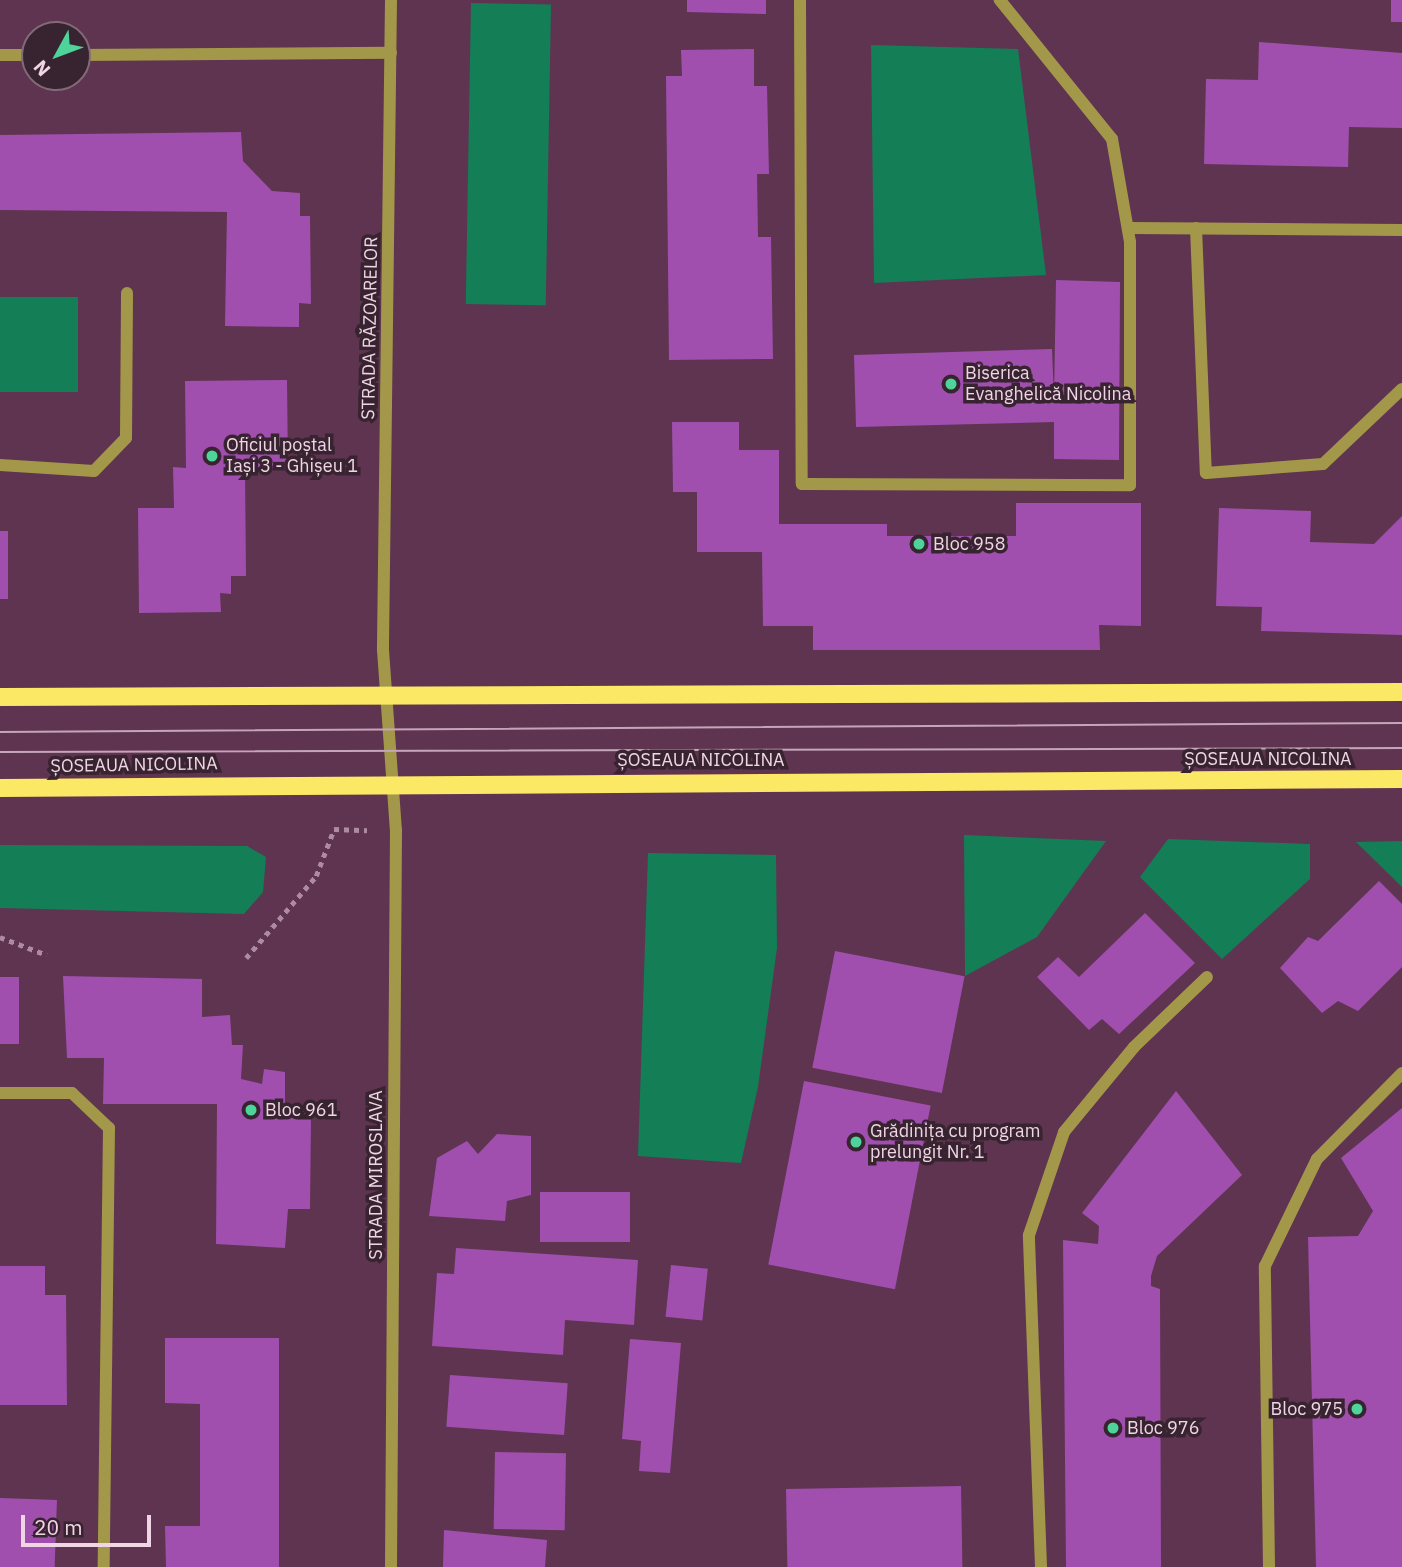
<!DOCTYPE html>
<meta charset="utf-8">
<style>
body{margin:0}
#map{position:relative;width:1402px;height:1567px;overflow:hidden;background:#5f3450;font-family:"IBM Plex Sans",sans-serif}
div>[style]{position:absolute}
[style*='--x']{left:calc(var(--x)*1px);top:calc(var(--y)*1px);width:calc(var(--w)*1px);rotate:calc(var(--a)*1deg)}
.green>*{inset:0;background:#147e56;transform-origin:0 0}
.building>*{inset:0;background:#a04fae;transform-origin:0 0}
.path>*{height:4.5px;margin-top:-2.25px;transform-origin:0;background:repeating-linear-gradient(90deg,#ad8ba0 0 5px,transparent 0 10px)}
.minor>*{height:12px;margin:-6px;padding:0 6px;transform-origin:6px;border-radius:6px;background:#a3984a}
.major>*{height:18px;margin:-9px;padding:0 9px;transform-origin:9px;border-radius:9px;background:#fbe864}
.tram>*{height:2px;margin:-1px;padding:0 1px;transform-origin:1px;border-radius:1px;background:#c5a6b9}
.dots>*{width:19px;height:19px;translate:-50% -50%;box-sizing:border-box;border:4px solid #382430;border-radius:50%}
span{translate:-50% -50%;white-space:nowrap;text-align:center;line-height:1.15;-webkit-text-stroke:7px #382430;paint-order:stroke}
.street-label{font-size:18px;color:#f0d5e5}
.poi-label{font-size:18px;color:#f0d5e5}
.left{translate:0 -50%;text-align:left}
.right{translate:-100% -50%;text-align:right}
.north{position:absolute;left:21px;top:21px;width:70px;height:70px;box-sizing:border-box;background:#382430;border:2px solid #826b78;border-radius:50%;rotate:229deg;font-size:19px;font-weight:700;line-height:28px;text-align:center;color:#f0d5e5}
.north::after{content:'';display:block;margin:auto;width:24px;height:32px;background:#4ed39a;clip-path:polygon(50% 0,100% 100%,50% 72%,0 100%)}
.scale{position:absolute;left:21px;top:1515px;width:130px;height:32px;box-sizing:border-box;border:4px solid #f0d5e5;border-top:0;padding-left:9px;font-size:21px;line-height:24px;white-space:nowrap;color:#f0d5e5;-webkit-text-stroke:5px #382430;paint-order:stroke}
</style>
<div id="map">
<div class="green">
<i style="left:471px;top:3px;width:80px;height:301px;rotate:1deg"></i>
<i style="clip-path:polygon(871px 45px,1018px 49px,1046px 275px,874px 283px)"></i>
<i style="left:0;top:297px;width:78px;height:95px"></i>
<i style="clip-path:polygon(964px 835px,1106px 841px,1037px 937px,965px 976px)"></i>
<i style="clip-path:polygon(1168px 839px,1310px 844px,1310px 879px,1222px 959px,1140px 877px)"></i>
<i style="clip-path:polygon(1402px 841px,1402px 887px,1356px 842px)"></i>
<i style="clip-path:polygon(0 845px,247px 846px,266px 857px,263px 892px,244px 914px,0 908px)"></i>
<i style="clip-path:polygon(648px 853px,776px 855px,777px 948px,758px 1087px,741px 1163px,638px 1156px)"></i>
</div>
<div class="building">
<i style="clip-path:polygon(687px 0,766px 0,766px 14px,687px 12px)"></i>
<i style="left:1391px;top:0;width:11px;height:22px"></i>
<i style="clip-path:polygon(1259px 42px,1402px 53px,1402px 128px,1349px 127px,1348px 167px,1204px 164px,1206px 79px,1258px 80px)"></i>
<i style="clip-path:polygon(754px 49px,754px 86px,767px 86px,769px 174px,757px 174px,758px 237px,771px 237px,773px 359px,669px 360px,666px 76px,682px 76px,681px 50px)"></i>
<i style="clip-path:polygon(241px 132px,243px 161px,272px 191px,300px 193px,300px 216px,310px 216px,311px 304px,299px 303px,299px 327px,225px 326px,227px 212px,0 210px,0 135px)"></i>
<i style="clip-path:polygon(1056px 280px,1120px 282px,1119px 460px,1054px 459px,1054px 422px,856px 427px,854px 355px,1052px 349px,1054px 399px)"></i>
<i style="clip-path:polygon(287px 380px,288px 469px,245px 469px,246px 576px,231px 576px,231px 594px,220px 593px,221px 612px,139px 613px,138px 508px,174px 508px,173px 467px,186px 468px,185px 381px)"></i>
<i style="clip-path:polygon(672px 422px,739px 422px,739px 450px,779px 450px,779px 524px,887px 524px,887px 536px,1016px 536px,1016px 503px,1141px 503px,1141px 626px,1099px 625px,1100px 650px,813px 650px,813px 626px,763px 626px,762px 552px,697px 552px,697px 492px,673px 492px)"></i>
<i style="clip-path:polygon(1219px 508px,1311px 511px,1310px 542px,1374px 544px,1402px 516px,1402px 635px,1261px 631px,1262px 607px,1216px 606px)"></i>
<i style="left:0;top:531px;width:8px;height:68px"></i>
<i style="clip-path:polygon(1379px 881px,1402px 904px,1402px 967px,1358px 1011px,1338px 1001px,1322px 1013px,1280px 968px,1308px 937px,1318px 941px)"></i>
<i style="clip-path:polygon(1145px 913px,1195px 963px,1119px 1034px,1102px 1019px,1089px 1030px,1037px 977px,1058px 957px,1079px 977px)"></i>
<i style="left:835px;top:951px;width:132px;height:119px;rotate:11deg"></i>
<i style="clip-path:polygon(63px 976px,202px 979px,202px 1017px,230px 1015px,232px 1045px,243px 1045px,241px 1079px,262px 1084px,264px 1069px,285px 1072px,285px 1117px,311px 1118px,310px 1209px,288px 1209px,285px 1248px,216px 1244px,217px 1104px,103px 1104px,104px 1058px,67px 1058px)"></i>
<i style="left:0;top:977px;width:19px;height:67px"></i>
<i style="left:804px;top:1081px;width:129px;height:187px;rotate:11deg"></i>
<i style="clip-path:polygon(1176px 1091px,1242px 1175px,1157px 1256px,1151px 1276px,1151px 1286px,1160px 1289px,1161px 1567px,1066px 1567px,1063px 1240px,1098px 1244px,1099px 1226px,1082px 1213px)"></i>
<i style="clip-path:polygon(1402px 1108px,1402px 1567px,1316px 1567px,1308px 1237px,1358px 1236px,1373px 1211px,1341px 1158px)"></i>
<i style="clip-path:polygon(497px 1134px,531px 1136px,531px 1195px,507px 1201px,505px 1221px,429px 1216px,437px 1158px,467px 1141px,478px 1154px)"></i>
<i style="left:630px;top:1192px;width:50px;height:90px;rotate:90deg"></i>
<i style="clip-path:polygon(456px 1248px,638px 1260px,634px 1325px,565px 1320px,563px 1355px,432px 1346px,437px 1273px,454px 1274px)"></i>
<i style="left:671px;top:1265px;width:37px;height:52px;rotate:6deg"></i>
<i style="clip-path:polygon(0 1266px,45px 1266px,45px 1295px,66px 1295px,67px 1405px,0 1405px)"></i>
<i style="clip-path:polygon(165px 1338px,279px 1338px,279px 1567px,166px 1567px,165px 1526px,200px 1526px,200px 1404px,165px 1403px)"></i>
<i style="clip-path:polygon(630px 1339px,681px 1343px,670px 1473px,639px 1471px,641px 1441px,622px 1439px)"></i>
<i style="left:450px;top:1375px;width:118px;height:52px;rotate:4deg"></i>
<i style="left:495px;top:1452px;width:71px;height:77px;rotate:1deg"></i>
<i style="left:961px;top:1486px;width:81px;height:175px;rotate:89deg"></i>
<i style="left:0;top:1498px;width:57px;height:69px;rotate:2deg"></i>
<i style="clip-path:polygon(444px 1530px,547px 1540px,545px 1567px,443px 1567px)"></i>
</div>
<div class="path">
<i style="--x:0;--y:937;--w:50;--a:21"></i>
<i style="--x:246;--y:958;--w:108;--a:-49.5"></i>
<i style="--x:316;--y:876;--w:50;--a:-69"></i>
<i style="--x:334;--y:829;--w:33;--a:2"></i>
</div>
<div class="minor">
<i style="--x:391;--y:0;--w:650;--a:90.71"></i>
<i style="--x:383;--y:650;--w:180;--a:85.9"></i>
<i style="--x:396;--y:830;--w:737;--a:90.39"></i>
<i style="--x:800;--y:0;--w:484;--a:89.8"></i>
<i style="--x:802;--y:484;--w:328;--a:0.2"></i>
<i style="--x:1130;--y:485;--w:243;--a:-90"></i>
<i style="--x:1130;--y:242;--w:105;--a:-99.9"></i>
<i style="--x:1112;--y:139;--w:179;--a:-128.9"></i>
<i style="--x:0;--y:55;--w:35;--a:0"></i>
<i style="--x:77;--y:55;--w:314;--a:-0.4"></i>
<i style="--x:1129;--y:228;--w:273;--a:0.4"></i>
<i style="--x:1196;--y:228;--w:245;--a:87.7"></i>
<i style="--x:1206;--y:473;--w:117;--a:-4.4"></i>
<i style="--x:1323;--y:464;--w:109;--a:-43.5"></i>
<i style="--x:0;--y:465;--w:94;--a:3.7"></i>
<i style="--x:94;--y:471;--w:46;--a:-45.9"></i>
<i style="--x:126;--y:438;--w:145;--a:-89.6"></i>
<i style="--x:0;--y:1093;--w:72;--a:0"></i>
<i style="--x:72;--y:1093;--w:51;--a:43.4"></i>
<i style="--x:109;--y:1128;--w:439;--a:90.7"></i>
<i style="--x:1041;--y:1567;--w:332;--a:-92.1"></i>
<i style="--x:1029;--y:1235;--w:109;--a:-71.2"></i>
<i style="--x:1064;--y:1132;--w:110;--a:-50.5"></i>
<i style="--x:1134;--y:1047;--w:101;--a:-43.8"></i>
<i style="--x:1269;--y:1567;--w:301;--a:-90.8"></i>
<i style="--x:1265;--y:1266;--w:119;--a:-64.1"></i>
<i style="--x:1317;--y:1159;--w:121;--a:-45.3"></i>
</div>
<div class="major">
<i style="--x:0;--y:697;--w:1402;--a:-0.2"></i>
<i style="--x:0;--y:788;--w:1402;--a:-0.37"></i>
</div>
<div class="tram">
<i style="--x:0;--y:732;--w:1402;--a:-0.37"></i>
<i style="--x:0;--y:752;--w:1402;--a:-0.16"></i>
</div>
<div class="dots">
<i style="left:951px;top:384px;background:#4ed39a"></i>
<i style="left:212px;top:456px;background:#4ed39a"></i>
<i style="left:919px;top:544px;background:#4ed39a"></i>
<i style="left:251px;top:1110px;background:#4ed39a"></i>
<i style="left:856px;top:1142px;background:#4ed39a"></i>
<i style="left:1357px;top:1409px;background:#4ed39a"></i>
<i style="left:1113px;top:1428px;background:#4ed39a"></i>
</div>
<div class="street-label">
<span style="left:370px;top:328px;rotate:-89deg">STRADA RĂZOARELOR</span>
<span style="left:1268px;top:759px">ȘOSEAUA NICOLINA</span>
<span style="left:701px;top:760px">ȘOSEAUA NICOLINA</span>
<span style="left:134px;top:765px;rotate:-1deg">ȘOSEAUA NICOLINA</span>
<span style="left:376px;top:1175px;rotate:-90deg">STRADA MIROSLAVA</span>
</div>
<div class="poi-label">
<span class="left" style="left:965px;top:384px">Biserica<br>Evanghelică Nicolina</span>
<span class="left" style="left:226px;top:456px">Oficiul poștal<br>Iași 3 - Ghișeu 1</span>
<span class="left" style="left:933px;top:544px">Bloc 958</span>
<span class="left" style="left:265px;top:1110px">Bloc 961</span>
<span class="left" style="left:870px;top:1142px">Grădinița cu program<br>prelungit Nr. 1</span>
<span class="right" style="left:1343px;top:1409px">Bloc 975</span>
<span class="left" style="left:1127px;top:1428px">Bloc 976</span>
</div>
<div class="north">N</div>
<div class="scale">20 m</div>
</div>
